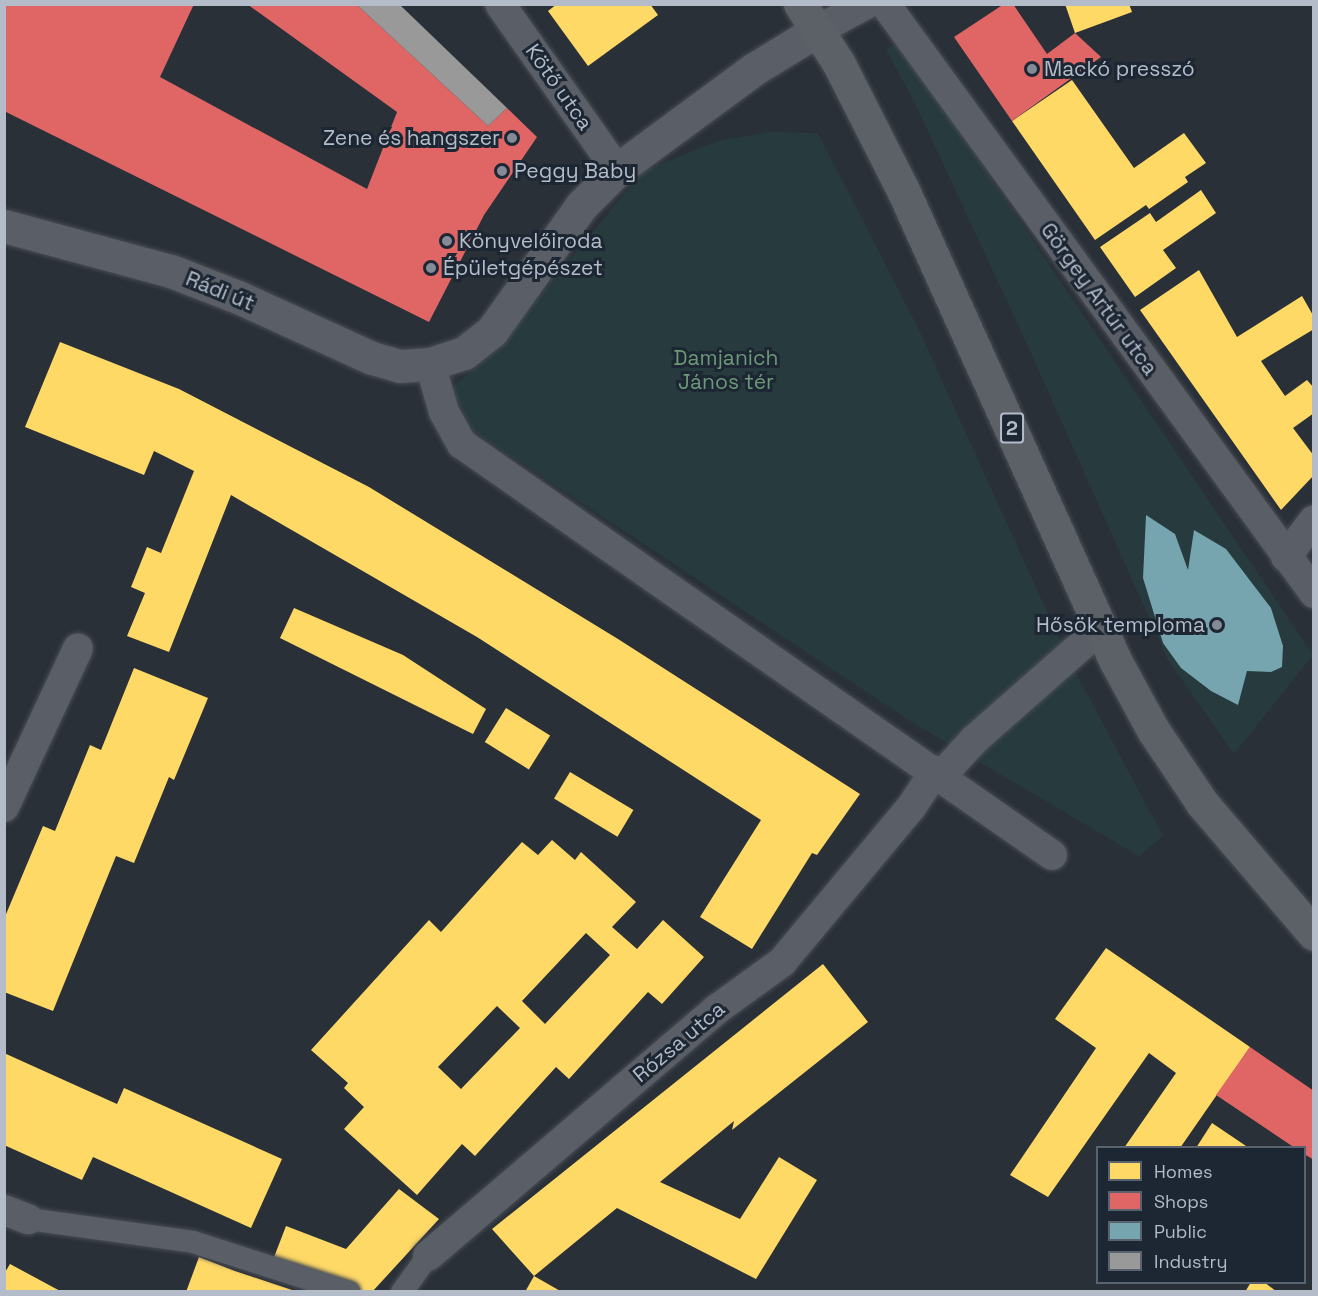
<!DOCTYPE html>
<meta charset="utf-8">
<style>
body{margin:0}
#map{position:relative;width:1318px;height:1296px;overflow:hidden;background:#2a3038;font-family:"Space Grotesk",sans-serif}
div>[style]{position:absolute}
[style*='--x']{left:calc(var(--x)*1px);top:calc(var(--y)*1px);width:calc(var(--w)*1px);rotate:calc(var(--a)*1deg)}
.green>*{inset:0;background:#273a3e}
.homes>*{inset:0;background:#ffd966;transform-origin:0 0}
.shops>*{inset:0;background:#e06666}
.public>*{inset:0;background:#76a5af}
.industry>*{inset:0;background:#999}
.roads{filter:drop-shadow(0 0 2px #484c53) drop-shadow(0 0 2px #484c53)}
.pedestrian>*{height:22px;margin:-11px;padding:0 11px;transform-origin:11px;border-radius:11px;background:#5a5e66}
.minor>*{height:30px;margin:-15px;padding:0 15px;transform-origin:15px;border-radius:15px;background:#5a5e66}
.tertiary>*{height:33px;margin:-16.5px;padding:0 16.5px;transform-origin:16.5px;border-radius:16.5px;background:#5a5e66}
.primary>*{height:33px;margin:-16.5px;padding:0 16.5px;transform-origin:16.5px;border-radius:16.5px;background:#5c6168}
.dots>*{width:16px;height:16px;translate:-50% -50%;box-sizing:border-box;border:3px solid #1d2633;border-radius:50%}
span{translate:-50% -50%;white-space:nowrap;text-align:center;line-height:1.15;-webkit-text-stroke:6px #1d2633;paint-order:stroke}
.shield-label span{padding:2px 4px;background:#1d2633;border:2px solid;border-radius:4px;-webkit-text-stroke-width:0}
.shield-label{font-size:20px;color:#b4bcc9;font-weight:700}
.poi-label{font-size:21px;color:#b4bcc9}
.left{translate:0 -50%;text-align:left}
.right{translate:-100% -50%;text-align:right}
.street-label{font-size:21px;color:#b4bcc9}
.park-label{font-size:21px;color:#6b9a76}
.frame{position:absolute;inset:0;border:6px solid #b4bcc9;pointer-events:none}
.legend{position:absolute;left:1096px;top:1146px;width:210px;height:138px;box-sizing:border-box;background:#1d2633;border:2px solid #59626f;margin:0;padding:8px 10px;list-style:none;font-size:18px;color:#b4bcc9}
.legend li{display:flex;align-items:center;gap:12px;height:30px}
.legend b{width:30px;border:2px solid #59626f}
</style>
<div id="map">
<div class="green">
<i style="clip-path:polygon(898px 41px,1313px 655px,1234px 754px,1168px 660px,1026px 342px,913px 99px,886px 50px)"></i>
<i style="clip-path:polygon(768px 132px,818px 133px,919px 330px,1069px 660px,1163px 836px,1139px 856px,915px 724px,475px 432px,450px 389px,492px 354px,643px 171px,718px 141px)"></i>
</div>
<div class="homes">
<i style="clip-path:polygon(557px 4px,650px 4px,658px 15px,588px 66px,548px 11px)"></i>
<i style="clip-path:polygon(1065px 4px,1129px 4px,1132px 12px,1075px 33px)"></i>
<i style="clip-path:polygon(1072px 80px,1134px 168px,1184px 133px,1206px 163px,1185px 177px,1188px 182px,1149px 209px,1146px 205px,1095px 240px,1012px 121px)"></i>
<i style="clip-path:polygon(1201px 190px,1216px 213px,1163px 250px,1176px 268px,1135px 297px,1100px 247px,1150px 213px,1156px 222px)"></i>
<i style="clip-path:polygon(1199px 270px,1237px 337px,1302px 296px,1314px 317px,1314px 329px,1261px 361px,1285px 396px,1307px 380px,1314px 388px,1314px 413px,1293px 428px,1314px 456px,1314px 475px,1281px 510px,1140px 310px)"></i>
<i style="clip-path:polygon(60px 342px,179px 389px,369px 487px,618px 639px,860px 794px,817px 855px,812px 853px,752px 949px,700px 917px,761px 820px,477px 637px,231px 495px,169px 652px,127px 636px,145px 593px,131px 587px,147px 547px,161px 553px,194px 471px,154px 451px,144px 475px,25px 427px)"></i>
<i style="clip-path:polygon(294px 608px,403px 655px,486px 709px,473px 734px,280px 638px)"></i>
<i style="clip-path:polygon(134px 668px,208px 698px,174px 780px,169px 777px,134px 863px,116px 856px,53px 1011px,4px 992px,4px 919px,43px 826px,55px 831px,90px 745px,101px 750px)"></i>
<i style="left:506px;top:708px;width:52px;height:40px;rotate:32deg"></i>
<i style="left:570px;top:772px;width:74px;height:31px;rotate:31deg"></i>
<i style="clip-path:polygon(evenodd,552px 840px,575px 860px,581px 852px,636px 902px,612px 927px,637px 949px,663px 920px,704px 957px,662px 1004px,648px 992px,569px 1079px,556px 1067px,475px 1156px,462px 1144px,417px 1195px,344px 1129px,364px 1107px,344px 1088px,348px 1083px,311px 1050px,429px 920px,441px 932px,522px 842px,538px 855px,552px 840px,586px 933px,610px 955px,545px 1024px,522px 1001px,586px 933px,552px 840px,497px 1006px,520px 1028px,461px 1089px,438px 1067px,497px 1006px)"></i>
<i style="clip-path:polygon(1106px 948px,1250px 1047px,1180px 1148px,1124px 1148px,1176px 1073px,1149px 1053px,1048px 1197px,1010px 1175px,1096px 1048px,1055px 1019px)"></i>
<i style="clip-path:polygon(823px 964px,868px 1022px,732px 1130px,734px 1121px,660px 1182px,740px 1219px,779px 1157px,817px 1180px,756px 1279px,617px 1208px,534px 1276px,562px 1292px,525px 1292px,534px 1276px,492px 1229px)"></i>
<i style="clip-path:polygon(4px 1053px,117px 1104px,124px 1088px,282px 1159px,251px 1228px,93px 1157px,82px 1180px,4px 1145px)"></i>
<i style="clip-path:polygon(1212px 1123px,1249px 1148px,1196px 1148px)"></i>
<i style="clip-path:polygon(399px 1189px,439px 1219px,372px 1292px,354px 1292px,271px 1265px,286px 1226px,346px 1249px)"></i>
<i style="clip-path:polygon(199px 1257px,235px 1271px,298px 1292px,186px 1292px)"></i>
<i style="clip-path:polygon(10px 1264px,62px 1292px,4px 1292px,4px 1274px)"></i>
<i style="clip-path:polygon(1251px 1282px,1264px 1282px,1277px 1292px,1245px 1292px)"></i>
</div>
<div class="shops">
<i style="clip-path:polygon(4px 4px,194px 4px,160px 77px,367px 189px,397px 112px,247px 4px,356px 4px,488px 126px,507px 108px,537px 137px,484px 215px,429px 322px,4px 111px)"></i>
<i style="clip-path:polygon(1004px 4px,1013px 4px,1047px 54px,1075px 33px,1101px 57px,1012px 121px,954px 37px)"></i>
<i style="clip-path:polygon(1250px 1047px,1314px 1091px,1314px 1160px,1304px 1154px,1304px 1148px,1295px 1148px,1216px 1095px)"></i>
</div>
<div class="public">
<i style="clip-path:polygon(1146px 515px,1175px 534px,1188px 570px,1194px 530px,1226px 549px,1271px 608px,1283px 646px,1282px 667px,1271px 672px,1247px 671px,1238px 705px,1211px 691px,1181px 668px,1163px 643px,1143px 578px)"></i>
</div>
<div class="industry">
<i style="clip-path:polygon(356px 4px,399px 4px,507px 108px,488px 126px)"></i>
</div>
<div class="roads">
<div class="pedestrian">
<i style="--x:28;--y:1219;--w:167;--a:7.9"></i>
<i style="--x:193;--y:1242;--w:164;--a:17.8"></i>
<i style="--x:402;--y:1292;--w:44;--a:-54.2"></i>
</div>
<div class="minor">
<i style="--x:500;--y:4;--w:203;--a:54.8"></i>
<i style="--x:885;--y:4;--w:729;--a:53.93"></i>
<i style="--x:818;--y:30;--w:55;--a:-28.4"></i>
<i style="--x:430;--y:364;--w:50;--a:73.7"></i>
<i style="--x:444;--y:412;--w:37;--a:61"></i>
<i style="--x:462;--y:444;--w:719;--a:34.86"></i>
<i style="--x:1286;--y:557;--w:46;--a:-52.9"></i>
<i style="--x:941;--y:776;--w:49;--a:-47.5"></i>
<i style="--x:974;--y:740;--w:171;--a:-41.4"></i>
<i style="--x:4;--y:807;--w:175;--a:-65"></i>
<i style="--x:4;--y:1210;--w:26;--a:21"></i>
<i style="--x:428;--y:1256;--w:380;--a:-40.5"></i>
<i style="--x:717;--y:1009;--w:80;--a:-35.9"></i>
<i style="--x:782;--y:962;--w:203;--a:-50.2"></i>
<i style="--x:912;--y:806;--w:42;--a:-56.7"></i>
</div>
<div class="tertiary">
<i style="--x:4;--y:226;--w:173;--a:15.1"></i>
<i style="--x:171;--y:271;--w:72;--a:21.2"></i>
<i style="--x:238;--y:297;--w:147;--a:24.5"></i>
<i style="--x:372;--y:358;--w:29;--a:16"></i>
<i style="--x:400;--y:366;--w:30;--a:-4"></i>
<i style="--x:430;--y:364;--w:36;--a:-18"></i>
<i style="--x:464;--y:353;--w:36;--a:-38"></i>
<i style="--x:492;--y:331;--w:153;--a:-54.5"></i>
<i style="--x:581;--y:206;--w:51;--a:-45"></i>
<i style="--x:617;--y:170;--w:170;--a:-36.4"></i>
<i style="--x:754;--y:69;--w:75;--a:-31.4"></i>
</div>
<div class="primary">
<i style="--x:800;--y:4;--w:69;--a:56.8"></i>
<i style="--x:838;--y:62;--w:144;--a:63.1"></i>
<i style="--x:903;--y:190;--w:516;--a:65.72"></i>
<i style="--x:1115;--y:660;--w:80;--a:61.5"></i>
<i style="--x:1153;--y:730;--w:88;--a:56.1"></i>
<i style="--x:1202;--y:803;--w:172;--a:49.5"></i>
</div>
</div>
<div class="dots">
<i style="left:1032px;top:69px;background:#848b96"></i>
<i style="left:512px;top:138px;background:#848b96"></i>
<i style="left:502px;top:171px;background:#848b96"></i>
<i style="left:447px;top:241px;background:#848b96"></i>
<i style="left:431px;top:268px;background:#848b96"></i>
<i style="left:1217px;top:625px;background:#848b96"></i>
</div>
<div class="shield-label">
<span style="left:1012px;top:428px">2</span>
</div>
<div class="poi-label">
<span class="left" style="left:1044px;top:69px">Mackó presszó</span>
<span class="right" style="left:500px;top:138px">Zene és hangszer</span>
<span class="left" style="left:514px;top:171px">Peggy Baby</span>
<span class="left" style="left:459px;top:241px">Könyvelőiroda</span>
<span class="left" style="left:443px;top:268px">Épületgépészet</span>
<span class="right" style="left:1205px;top:625px">Hősök temploma</span>
</div>
<div class="street-label">
<span style="left:559px;top:87px;rotate:55deg">Kötő utca</span>
<span style="left:220px;top:291px;rotate:22deg">Rádi út</span>
<span style="left:1099px;top:299px;rotate:54deg">Görgey Artúr utca</span>
<span style="left:679px;top:1042px;rotate:-40deg">Rózsa utca</span>
</div>
<div class="park-label">
<span style="left:726px;top:370px">Damjanich<br>János tér</span>
</div>
<div class="frame"></div>
<ul class="legend">
<li><b style="height:16px;background:#ffd966"></b>Homes</li>
<li><b style="height:16px;background:#e06666"></b>Shops</li>
<li><b style="height:16px;background:#76a5af"></b>Public</li>
<li><b style="height:16px;background:#999"></b>Industry</li>
</ul>
</div>
